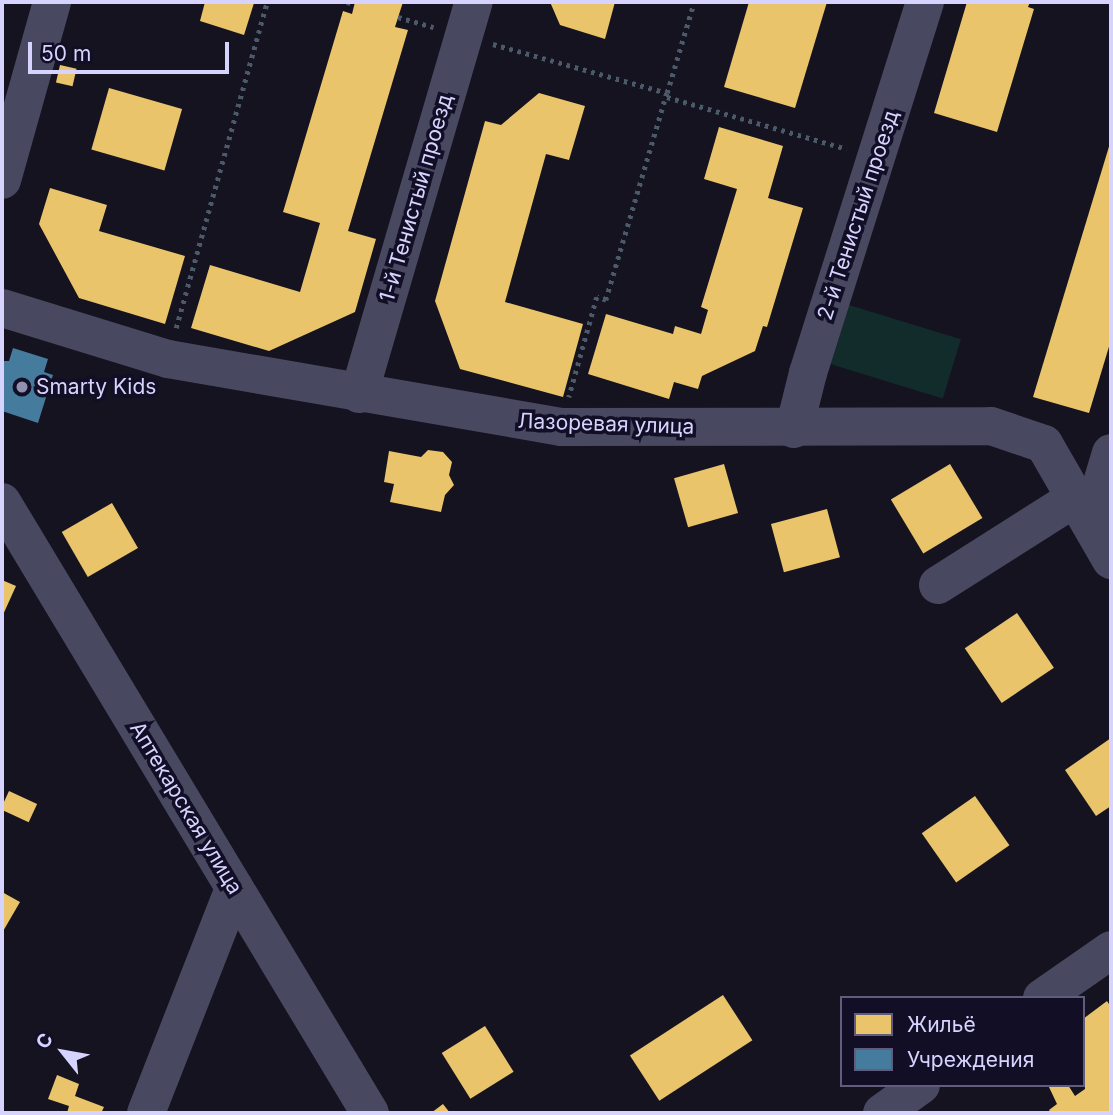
<!DOCTYPE html>
<meta charset="utf-8">
<style>
body{margin:0}
#map{position:relative;width:1113px;height:1115px;overflow:hidden;background:#151320;font-family:Inter,sans-serif}
div>[style]{position:absolute}
[style*='--x']{left:calc(var(--x)*1px);top:calc(var(--y)*1px);width:calc(var(--w)*1px);rotate:calc(var(--a)*1deg)}
.green>*{inset:0;background:#122c2b;transform-origin:0 0}
.homes>*{inset:0;background:#e9c46a;transform-origin:0 0}
.public>*{inset:0;background:#457b9d}
.path>*{height:4.5px;margin-top:-2.25px;transform-origin:0;background:repeating-linear-gradient(90deg,#4a5a68 0 3.5px,transparent 0 8.5px)}
.minor>*{height:38px;margin:-19px;padding:0 19px;transform-origin:19px;border-radius:19px;background:#484861}
.dots>*{width:19px;height:19px;translate:-50% -50%;box-sizing:border-box;border:4px solid #110e25;border-radius:50%}
span{translate:-50% -50%;white-space:nowrap;text-align:center;line-height:1.15;-webkit-text-stroke:7px #110e25;paint-order:stroke}
.street-label{font-size:21px;color:#d6d3ff}
.poi-label{font-size:21px;color:#d6d3ff}
.left{translate:0 -50%;text-align:left}
.frame{position:absolute;inset:0;border:4px solid #d6d3ff;pointer-events:none}
.legend{position:absolute;left:840px;top:996px;width:245px;height:91px;box-sizing:border-box;background:#110e25;border:2px solid #605d7c;margin:0;padding:9px 12px;list-style:none;font-size:21px;color:#d6d3ff}
.legend li{display:flex;align-items:center;gap:14px;height:35px}
.legend b{width:35px;border:2px solid #605d7c}
.north{position:absolute;left:28px;top:1017px;width:70px;height:70px;-webkit-text-stroke:5px #110e25;paint-order:stroke;rotate:301deg;font-size:19px;font-weight:700;line-height:28px;text-align:center;color:#d6d3ff}
.north::after{content:'';display:block;margin:auto;width:24px;height:32px;background:#d6d3ff;clip-path:polygon(50% 0,100% 100%,50% 72%,0 100%)}
.scale{position:absolute;left:28px;top:42px;width:201px;height:32px;box-sizing:border-box;border:4px solid #d6d3ff;border-top:0;padding-left:9px;font-size:21px;line-height:24px;white-space:nowrap;color:#d6d3ff;-webkit-text-stroke:5px #110e25;paint-order:stroke}
</style>
<div id="map">
<div class="green">
<i style="left:849px;top:305px;width:117px;height:62px;rotate:17deg"></i>
</div>
<div class="homes">
<i style="clip-path:polygon(205px 2px,254px 3px,244px 35px,200px 21px)"></i>
<i style="clip-path:polygon(355px 2px,403px 2px,395px 27px,408px 30px,348px 231px,376px 239px,355px 312px,269px 351px,191px 328px,210px 265px,300px 292px,320px 223px,283px 212px,343px 11px,352px 14px)"></i>
<i style="clip-path:polygon(550px 2px,615px 2px,605px 39px,560px 25px)"></i>
<i style="clip-path:polygon(749px 2px,827px 2px,795px 108px,724px 87px)"></i>
<i style="clip-path:polygon(967px 2px,1030px 2px,1028px 7px,1034px 9px,997px 132px,934px 113px)"></i>
<i style="left:60px;top:65px;width:17px;height:18px;rotate:13deg"></i>
<i style="left:109px;top:88px;width:76px;height:64px;rotate:16deg"></i>
<i style="clip-path:polygon(539px 93px,585px 106px,569px 160px,546px 154px,505px 302px,583px 324px,563px 397px,460px 369px,435px 301px,485px 121px,501px 125px)"></i>
<i style="clip-path:polygon(719px 127px,783px 146px,768px 198px,803px 208px,767px 327px,763px 326px,755px 351px,702px 376px,698px 389px,674px 382px,669px 399px,588px 374px,606px 314px,673px 334px,675px 326px,701px 334px,708px 310px,701px 307px,737px 189px,704px 179px)"></i>
<i style="clip-path:polygon(1111px 140px,1111px 340px,1089px 413px,1033px 397px)"></i>
<i style="clip-path:polygon(50px 188px,107px 205px,99px 231px,185px 256px,165px 324px,79px 298px,39px 224px)"></i>
<i style="clip-path:polygon(428px 450px,443px 452px,452px 462px,449px 475px,454px 485px,445px 495px,441px 512px,390px 502px,394px 484px,384px 482px,389px 451px,421px 457px)"></i>
<i style="left:724px;top:464px;width:51px;height:52px;rotate:74deg"></i>
<i style="left:950px;top:464px;width:63px;height:69px;rotate:59deg"></i>
<i style="left:112px;top:503px;width:52px;height:58px;rotate:60deg"></i>
<i style="left:827px;top:509px;width:50px;height:58px;rotate:75deg"></i>
<i style="clip-path:polygon(2px 580px,16px 586px,2px 617px)"></i>
<i style="left:1017px;top:613px;width:66px;height:63px;rotate:56deg"></i>
<i style="clip-path:polygon(1111px 738px,1111px 806px,1096px 816px,1065px 770px)"></i>
<i style="left:9px;top:791px;width:31px;height:20px;rotate:25deg"></i>
<i style="left:975px;top:796px;width:60px;height:65px;rotate:55deg"></i>
<i style="clip-path:polygon(2px 892px,20px 902px,2px 933px)"></i>
<i style="left:723px;top:995px;width:54px;height:111px;rotate:57deg"></i>
<i style="clip-path:polygon(1107px 1001px,1111px 1007px,1111px 1113px,1051px 1113px,1049px 1110px,1057px 1104px,1048px 1085px,1068px 1085px,1075px 1096px,1085px 1089px,1083px 1019px)"></i>
<i style="left:485px;top:1026px;width:54px;height:51px;rotate:58deg"></i>
<i style="clip-path:polygon(57px 1075px,79px 1084px,75px 1096px,104px 1107px,101px 1113px,67px 1113px,69px 1106px,48px 1099px)"></i>
<i style="clip-path:polygon(443px 1104px,450px 1113px,431px 1113px)"></i>
</div>
<div class="public">
<i style="clip-path:polygon(13px 348px,48px 359px,44px 372px,53px 375px,38px 423px,2px 411px,2px 361px,9px 361px)"></i>
</div>
<div class="path">
<i style="--x:347;--y:2;--w:8;--a:14"></i>
<i style="--x:398;--y:17;--w:37;--a:16"></i>
<i style="--x:493;--y:44;--w:181;--a:15.7"></i>
<i style="--x:667;--y:93;--w:216;--a:106.4"></i>
<i style="--x:606;--y:300;--w:9;--a:-162"></i>
<i style="--x:597;--y:297;--w:104;--a:105.6"></i>
<i style="--x:667;--y:93;--w:95;--a:-73.5"></i>
<i style="--x:667;--y:97;--w:187;--a:16.1"></i>
<i style="--x:176;--y:328;--w:338;--a:-74.4"></i>
</div>
<div class="minor">
<i style="--x:2;--y:180;--w:185;--a:-74.3"></i>
<i style="--x:2;--y:308;--w:174;--a:17.1"></i>
<i style="--x:168;--y:359;--w:399;--a:9.8"></i>
<i style="--x:561;--y:427;--w:430;--a:-0.1"></i>
<i style="--x:991;--y:426;--w:56;--a:18.8"></i>
<i style="--x:1044;--y:444;--w:134;--a:60"></i>
<i style="--x:359;--y:394;--w:409;--a:-73.7"></i>
<i style="--x:794;--y:429;--w:58;--a:-76"></i>
<i style="--x:808;--y:373;--w:389;--a:-72.5"></i>
<i style="--x:2;--y:502;--w:713;--a:58.94"></i>
<i style="--x:1090;--y:523;--w:73;--a:-73.3"></i>
<i style="--x:938;--y:585;--w:162;--a:-32.4"></i>
<i style="--x:1042;--y:998;--w:84;--a:-34.8"></i>
<i style="--x:146;--y:1113;--w:242;--a:-68.6"></i>
<i style="--x:882;--y:1113;--w:48;--a:-35.7"></i>
</div>
<div class="dots">
<i style="left:22px;top:387px;background:#9290b1"></i>
</div>
<div class="street-label">
<span style="left:416px;top:198px;rotate:-74deg">1-й Тенистый проезд</span>
<span style="left:858px;top:215px;rotate:-72deg">2-й Тенистый проезд</span>
<span style="left:606px;top:424px;rotate:2deg">Лазоревая улица</span>
<span style="left:186px;top:808px;rotate:59deg">Аптекарская улица</span>
</div>
<div class="poi-label">
<span class="left" style="left:36px;top:387px">Smarty Kids</span>
</div>
<div class="frame"></div>
<ul class="legend">
<li><b style="height:19px;background:#e9c46a"></b>Жильё</li>
<li><b style="height:19px;background:#457b9d"></b>Учреждения</li>
</ul>
<div class="north">С</div>
<div class="scale">50 m</div>
</div>
